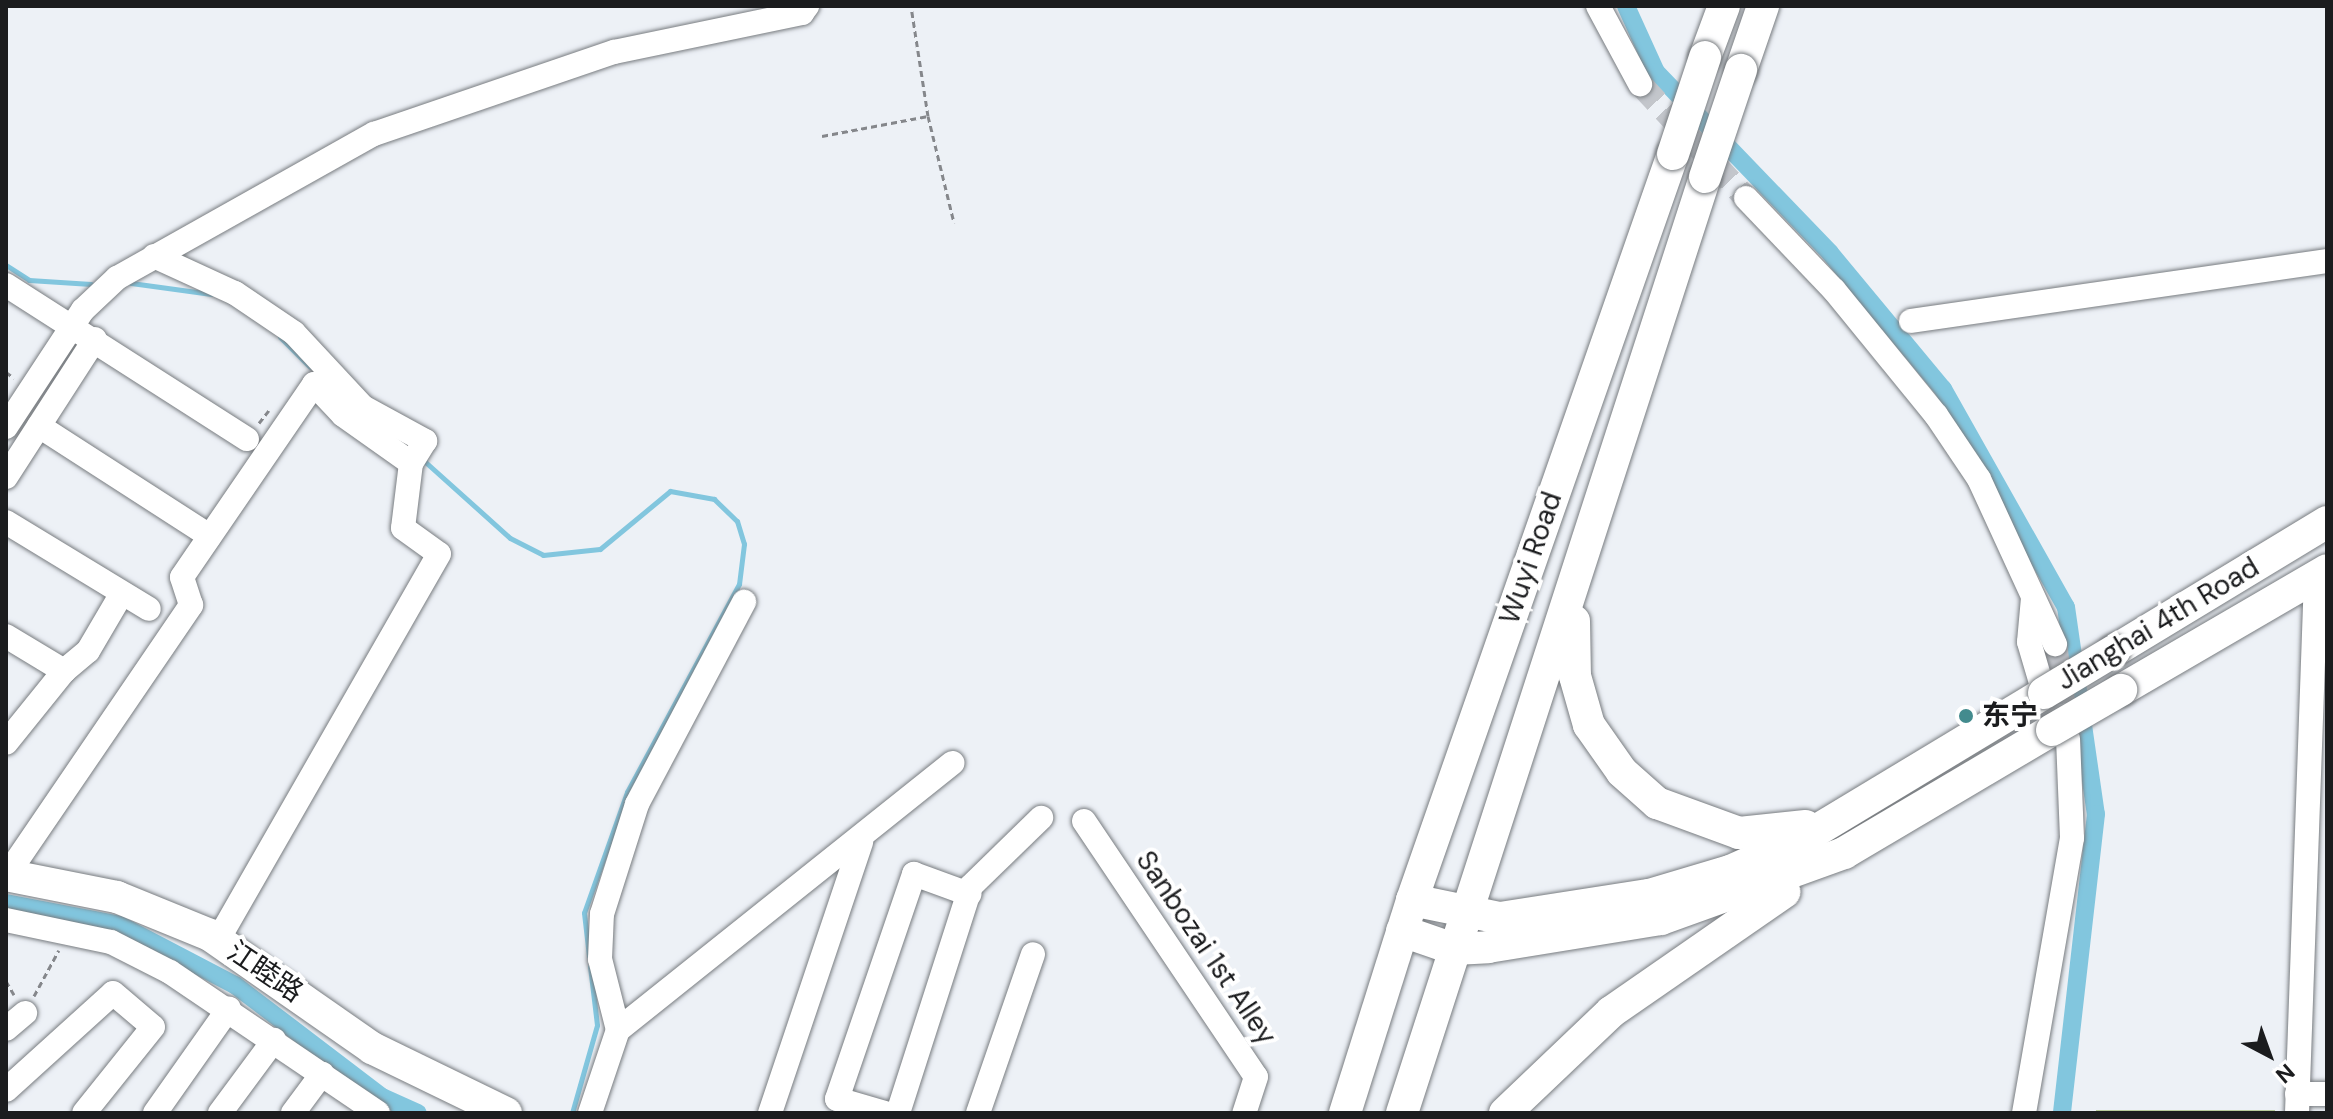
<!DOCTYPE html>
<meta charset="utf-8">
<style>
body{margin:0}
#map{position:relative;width:2333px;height:1119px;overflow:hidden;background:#edf1f6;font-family:"DM Sans","Noto Sans SC",sans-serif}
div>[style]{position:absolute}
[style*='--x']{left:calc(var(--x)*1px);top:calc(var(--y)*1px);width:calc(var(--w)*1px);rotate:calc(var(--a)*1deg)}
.green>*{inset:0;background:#b8cb9b;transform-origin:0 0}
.stream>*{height:5px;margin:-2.5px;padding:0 2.5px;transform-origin:2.5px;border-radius:2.5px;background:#82c6de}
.canal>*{height:18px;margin:-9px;padding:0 9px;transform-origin:9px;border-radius:9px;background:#82c6de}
.minor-tunnel>*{height:24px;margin-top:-12px;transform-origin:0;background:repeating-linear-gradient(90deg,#c3c6cb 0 24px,transparent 0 36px)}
.path>*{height:3px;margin-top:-1.5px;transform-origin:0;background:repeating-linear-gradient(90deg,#85878b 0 6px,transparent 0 10px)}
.roads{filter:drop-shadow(0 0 2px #787c80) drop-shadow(0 0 2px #787c80)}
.minor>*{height:24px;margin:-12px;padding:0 12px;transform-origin:12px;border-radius:12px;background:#fff}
.major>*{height:32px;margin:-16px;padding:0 16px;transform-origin:16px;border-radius:16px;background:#fff}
.bridges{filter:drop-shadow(0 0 2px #787c80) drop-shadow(0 0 2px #787c80)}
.major-bridge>*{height:32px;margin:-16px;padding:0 16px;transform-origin:16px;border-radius:16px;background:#fff}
.dots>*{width:22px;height:22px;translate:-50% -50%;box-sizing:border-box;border:4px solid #fff;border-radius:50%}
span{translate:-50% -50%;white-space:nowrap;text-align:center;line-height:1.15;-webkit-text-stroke:8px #fff;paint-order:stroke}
.street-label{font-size:28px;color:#1b1c1e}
.poi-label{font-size:28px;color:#1b1c1e;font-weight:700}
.left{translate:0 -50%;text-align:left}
.frame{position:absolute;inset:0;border:8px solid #1b1c1e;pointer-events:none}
.north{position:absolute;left:2229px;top:1015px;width:80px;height:80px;-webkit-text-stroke:6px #fff;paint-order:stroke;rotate:139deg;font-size:22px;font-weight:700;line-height:32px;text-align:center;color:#1b1c1e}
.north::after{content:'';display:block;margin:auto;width:28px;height:36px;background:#1b1c1e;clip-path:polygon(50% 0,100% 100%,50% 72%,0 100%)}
</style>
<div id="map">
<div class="green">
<i style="left:2096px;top:1110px;width:179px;height:3px"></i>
</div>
<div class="stream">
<i style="--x:6;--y:265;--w:27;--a:33"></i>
<i style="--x:29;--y:280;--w:62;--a:3.7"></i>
<i style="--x:131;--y:283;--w:81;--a:7.8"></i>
<i style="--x:280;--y:337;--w:42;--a:45"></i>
<i style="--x:422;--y:459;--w:118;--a:41.9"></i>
<i style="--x:510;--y:538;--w:37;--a:27"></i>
<i style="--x:543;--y:555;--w:57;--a:-6"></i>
<i style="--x:600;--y:549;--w:91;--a:-39.6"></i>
<i style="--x:670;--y:491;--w:45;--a:10.3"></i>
<i style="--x:714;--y:499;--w:32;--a:44"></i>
<i style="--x:737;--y:521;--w:24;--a:73"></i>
<i style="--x:744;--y:544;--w:40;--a:97.1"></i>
<i style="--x:739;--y:584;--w:236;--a:118.3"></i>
<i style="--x:627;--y:792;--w:128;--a:109.6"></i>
<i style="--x:584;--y:913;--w:43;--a:83.4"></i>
<i style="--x:572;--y:1113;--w:91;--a:-74.1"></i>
<i style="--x:597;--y:1025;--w:59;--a:-96.8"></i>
</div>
<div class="canal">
<i style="--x:1626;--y:6;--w:72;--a:65.6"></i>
<i style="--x:1656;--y:72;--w:251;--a:46.1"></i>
<i style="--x:1830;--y:253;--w:177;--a:50.3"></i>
<i style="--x:1943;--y:389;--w:250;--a:60.6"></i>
<i style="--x:2066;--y:607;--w:209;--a:81.8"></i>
<i style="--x:2096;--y:814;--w:301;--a:96.5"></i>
<i style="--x:6;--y:903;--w:116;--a:10.9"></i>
<i style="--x:120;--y:925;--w:130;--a:27.6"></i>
<i style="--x:235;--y:985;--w:185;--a:37.3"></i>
<i style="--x:382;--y:1097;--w:39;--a:24"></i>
</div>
<div class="minor-tunnel">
<i style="--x:1640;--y:84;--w:156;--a:47.1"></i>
<i style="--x:2055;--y:644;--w:94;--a:82"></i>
</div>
<div class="path">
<i style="--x:928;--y:116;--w:110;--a:76.3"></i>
<i style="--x:822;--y:136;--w:108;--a:-10.7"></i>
<i style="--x:928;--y:116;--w:111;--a:-98.8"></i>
<i style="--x:6;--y:372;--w:10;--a:37"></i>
<i style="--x:259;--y:423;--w:16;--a:-52"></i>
<i style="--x:6;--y:981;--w:16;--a:60"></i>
<i style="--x:34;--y:996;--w:52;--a:-61.5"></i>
</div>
<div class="roads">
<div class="minor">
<i style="--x:1598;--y:6;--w:89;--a:61.7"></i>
<i style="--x:1746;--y:198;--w:127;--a:46.3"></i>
<i style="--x:1834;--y:290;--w:161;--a:50.8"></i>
<i style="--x:1936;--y:415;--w:77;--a:56.1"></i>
<i style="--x:1979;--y:479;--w:182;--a:65.3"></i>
<i style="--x:154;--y:256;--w:89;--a:24.6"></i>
<i style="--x:235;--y:293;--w:71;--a:34.1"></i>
<i style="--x:294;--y:333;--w:101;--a:47"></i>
<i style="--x:363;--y:407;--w:71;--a:28.7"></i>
<i style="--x:425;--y:441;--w:26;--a:122"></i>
<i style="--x:6;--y:285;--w:286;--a:32.6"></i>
<i style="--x:1911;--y:321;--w:420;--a:-8.2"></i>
<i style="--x:39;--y:426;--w:203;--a:32.8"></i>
<i style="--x:6;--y:427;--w:140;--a:-56.7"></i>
<i style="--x:83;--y:310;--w:47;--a:-43.3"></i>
<i style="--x:117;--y:278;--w:295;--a:-29.3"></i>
<i style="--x:374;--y:134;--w:254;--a:-18.9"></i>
<i style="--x:614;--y:52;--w:192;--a:-11.7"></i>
<i style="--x:802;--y:13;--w:9;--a:-54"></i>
<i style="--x:6;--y:477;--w:164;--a:-57.2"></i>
<i style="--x:6;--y:522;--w:167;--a:31.3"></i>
<i style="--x:2033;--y:598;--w:44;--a:95.2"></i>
<i style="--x:2029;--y:642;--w:53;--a:73.6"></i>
<i style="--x:6;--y:636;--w:68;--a:31.1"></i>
<i style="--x:64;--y:671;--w:92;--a:128.9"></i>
<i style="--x:64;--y:671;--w:31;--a:-40"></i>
<i style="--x:88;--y:651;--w:67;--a:-59.6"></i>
<i style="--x:1084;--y:821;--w:308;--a:56.1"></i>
<i style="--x:1256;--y:1077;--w:38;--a:108"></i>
<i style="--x:7;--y:875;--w:327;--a:-55.7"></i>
<i style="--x:191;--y:605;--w:29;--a:-108"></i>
<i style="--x:182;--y:577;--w:234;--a:-55.6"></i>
<i style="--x:314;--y:384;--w:42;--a:46.9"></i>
<i style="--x:343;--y:415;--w:83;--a:35.2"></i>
<i style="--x:411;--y:463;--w:65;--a:97"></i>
<i style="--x:403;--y:528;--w:44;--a:35.8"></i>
<i style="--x:439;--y:554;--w:445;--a:119.8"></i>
<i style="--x:6;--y:920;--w:107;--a:11.8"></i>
<i style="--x:111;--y:942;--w:66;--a:27"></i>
<i style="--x:170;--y:972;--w:251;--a:34.1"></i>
<i style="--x:6;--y:1029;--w:25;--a:-40"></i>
<i style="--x:618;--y:1030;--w:73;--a:-104.2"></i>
<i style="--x:600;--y:959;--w:45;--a:-87.5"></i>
<i style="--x:602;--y:914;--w:115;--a:-72.3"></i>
<i style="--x:637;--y:804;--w:229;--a:-62.1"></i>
<i style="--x:6;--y:1090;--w:144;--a:-42.2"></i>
<i style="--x:113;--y:993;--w:52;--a:40.4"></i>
<i style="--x:153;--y:1027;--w:110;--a:128.7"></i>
<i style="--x:2297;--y:1094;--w:30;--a:0"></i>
<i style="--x:155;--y:1113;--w:128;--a:-54.8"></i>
<i style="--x:220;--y:1113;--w:91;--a:-53.5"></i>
<i style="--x:293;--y:1113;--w:49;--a:-53.4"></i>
<i style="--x:590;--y:1113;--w:88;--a:-71.4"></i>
<i style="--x:618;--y:1030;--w:428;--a:-38.6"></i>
<i style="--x:770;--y:1113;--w:286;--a:-71.4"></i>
<i style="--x:885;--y:1113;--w:50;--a:-163.7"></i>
<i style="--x:837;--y:1099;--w:238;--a:-71.1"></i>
<i style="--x:914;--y:874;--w:59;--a:20"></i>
<i style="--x:898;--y:1113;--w:238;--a:-72.2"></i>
<i style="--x:971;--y:886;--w:98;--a:-44.2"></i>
<i style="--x:978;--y:1113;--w:168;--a:-70.9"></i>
<i style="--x:2024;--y:1113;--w:279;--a:-80.1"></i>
<i style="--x:2072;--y:838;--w:99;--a:-92.3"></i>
<i style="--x:2297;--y:1113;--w:537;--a:-87.97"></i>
</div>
<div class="major">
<i style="--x:1705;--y:57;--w:54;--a:-69.6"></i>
<i style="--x:1741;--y:70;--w:68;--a:-71"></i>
<i style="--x:1574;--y:621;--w:55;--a:89"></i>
<i style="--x:1575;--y:676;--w:51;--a:74.1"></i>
<i style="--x:1589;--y:725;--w:57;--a:54.9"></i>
<i style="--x:1622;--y:772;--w:47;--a:41.5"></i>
<i style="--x:1657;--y:803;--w:87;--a:20.1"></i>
<i style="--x:1739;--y:833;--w:67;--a:-6"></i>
<i style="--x:2114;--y:651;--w:249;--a:-31.2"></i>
<i style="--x:2121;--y:690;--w:238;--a:-30.2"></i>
<i style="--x:6;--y:875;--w:113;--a:11.2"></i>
<i style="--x:117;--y:897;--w:100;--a:22.2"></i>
<i style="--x:210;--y:935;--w:198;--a:34.9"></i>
<i style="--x:372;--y:1048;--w:149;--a:25.9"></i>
<i style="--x:1412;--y:900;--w:90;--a:11.6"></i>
<i style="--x:1500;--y:918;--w:151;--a:-8.8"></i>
<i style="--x:1649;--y:895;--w:84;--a:-16.5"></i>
<i style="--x:1730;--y:871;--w:81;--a:-24"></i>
<i style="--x:1804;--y:838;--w:280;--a:-31.1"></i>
<i style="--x:1402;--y:931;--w:55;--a:19.1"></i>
<i style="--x:1454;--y:949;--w:34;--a:-3"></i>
<i style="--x:1488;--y:947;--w:175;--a:-9.2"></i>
<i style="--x:1661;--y:919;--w:195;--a:-19.8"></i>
<i style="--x:1844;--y:853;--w:242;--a:-30.6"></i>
<i style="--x:1345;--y:1113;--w:223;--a:-72.5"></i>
<i style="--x:1412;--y:900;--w:790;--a:-70.72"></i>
<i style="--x:1402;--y:1113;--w:984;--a:-72.06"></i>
<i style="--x:1505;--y:1113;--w:146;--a:-43.6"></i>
<i style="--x:1611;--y:1012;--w:211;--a:-34.7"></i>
</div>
</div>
<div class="bridges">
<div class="major-bridge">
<i style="--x:1673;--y:154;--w:102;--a:-71.7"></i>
<i style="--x:1705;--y:177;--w:113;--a:-71.4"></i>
<i style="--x:2044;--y:693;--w:82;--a:-31"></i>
<i style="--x:2052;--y:730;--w:80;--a:-30.1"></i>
</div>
</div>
<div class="dots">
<i style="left:1966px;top:716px;background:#438b8e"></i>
</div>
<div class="street-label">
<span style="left:1531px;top:558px;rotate:-71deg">Wuyi Road</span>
<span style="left:2158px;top:624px;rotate:-31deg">Jianghai 4th Road</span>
<span style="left:1206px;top:948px;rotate:56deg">Sanbozai 1st Alley</span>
<span style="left:265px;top:972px;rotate:34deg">江睦路</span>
</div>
<div class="poi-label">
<span class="left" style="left:1982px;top:716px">东宁</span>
</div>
<div class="frame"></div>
<div class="north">N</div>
</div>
